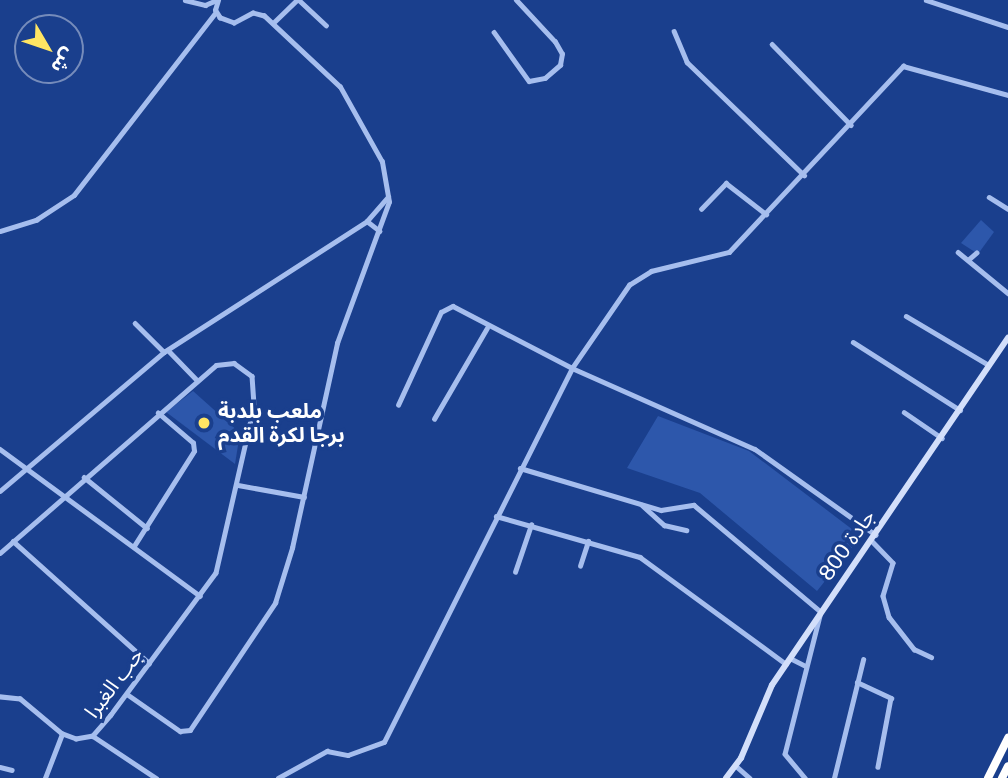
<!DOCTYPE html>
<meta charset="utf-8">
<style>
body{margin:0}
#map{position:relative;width:1008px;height:778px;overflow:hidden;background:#1a3f8d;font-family:"Public Sans","Noto Sans Arabic",sans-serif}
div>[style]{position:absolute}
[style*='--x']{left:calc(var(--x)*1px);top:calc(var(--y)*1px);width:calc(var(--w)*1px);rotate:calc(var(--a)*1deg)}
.green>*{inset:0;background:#2d57ab}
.street>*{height:4.5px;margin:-2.25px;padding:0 2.25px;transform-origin:2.25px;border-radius:2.25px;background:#a6beee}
.secondary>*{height:6px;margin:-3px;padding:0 3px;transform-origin:3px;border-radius:3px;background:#d3dffa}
.highway>*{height:8px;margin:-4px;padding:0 4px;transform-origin:4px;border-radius:4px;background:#fff}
.dots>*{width:19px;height:19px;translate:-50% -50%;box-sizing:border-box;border:4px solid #1a3f8d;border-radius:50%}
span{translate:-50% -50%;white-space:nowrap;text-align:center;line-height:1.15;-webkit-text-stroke:7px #1a3f8d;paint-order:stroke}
.poi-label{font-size:21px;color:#fff;font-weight:700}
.left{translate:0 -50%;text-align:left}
.street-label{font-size:21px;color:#fff}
.north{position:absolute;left:14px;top:14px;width:70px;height:70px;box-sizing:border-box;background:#1a3f8d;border:2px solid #768cbb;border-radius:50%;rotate:129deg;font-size:19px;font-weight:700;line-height:28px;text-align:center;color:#fff}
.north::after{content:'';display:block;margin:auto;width:24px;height:32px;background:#ffe563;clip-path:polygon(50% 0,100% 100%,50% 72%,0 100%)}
</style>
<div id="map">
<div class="green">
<i style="clip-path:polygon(981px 220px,994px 232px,978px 254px,961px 243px)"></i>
<i style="clip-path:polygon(193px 391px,240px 433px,235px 464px,166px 412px)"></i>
<i style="clip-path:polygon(658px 416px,749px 451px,861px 536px,817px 591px,700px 493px,627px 468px)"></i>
</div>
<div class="street">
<i style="--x:185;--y:0;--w:21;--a:14"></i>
<i style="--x:205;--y:5;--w:13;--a:-23"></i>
<i style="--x:299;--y:0;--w:37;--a:43"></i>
<i style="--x:926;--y:0;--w:86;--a:18.2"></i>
<i style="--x:273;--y:23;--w:33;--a:-44"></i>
<i style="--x:674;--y:31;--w:34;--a:67"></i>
<i style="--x:687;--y:62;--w:163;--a:44"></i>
<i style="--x:494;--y:32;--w:60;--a:54.5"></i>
<i style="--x:529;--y:81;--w:16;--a:-11"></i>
<i style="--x:545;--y:78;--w:20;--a:-41"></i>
<i style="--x:560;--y:65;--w:11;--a:-80"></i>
<i style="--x:562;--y:54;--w:14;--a:-120"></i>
<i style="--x:555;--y:42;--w:57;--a:-132.9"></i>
<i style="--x:772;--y:44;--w:113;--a:45.7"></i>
<i style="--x:989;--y:197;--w:22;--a:32"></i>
<i style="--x:701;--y:209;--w:36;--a:-46"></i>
<i style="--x:726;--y:183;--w:51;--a:37.8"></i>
<i style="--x:367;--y:221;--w:16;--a:38"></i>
<i style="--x:0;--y:231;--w:38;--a:-17"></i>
<i style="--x:36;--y:220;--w:45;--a:-33.3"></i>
<i style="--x:74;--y:195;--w:230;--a:-52.2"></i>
<i style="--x:958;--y:252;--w:65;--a:39.4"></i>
<i style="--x:968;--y:260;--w:11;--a:-41"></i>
<i style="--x:906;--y:316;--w:96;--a:30.6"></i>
<i style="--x:135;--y:323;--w:41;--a:45"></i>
<i style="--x:853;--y:342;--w:127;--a:32.4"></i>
<i style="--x:168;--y:350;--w:42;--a:46"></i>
<i style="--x:398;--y:405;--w:102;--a:-65.2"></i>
<i style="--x:441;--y:312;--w:13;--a:-27"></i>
<i style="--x:453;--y:306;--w:134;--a:27.5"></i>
<i style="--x:572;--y:368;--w:200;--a:23.9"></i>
<i style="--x:755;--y:449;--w:148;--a:35.4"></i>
<i style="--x:904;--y:412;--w:46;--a:34.4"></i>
<i style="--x:434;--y:419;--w:105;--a:-59.8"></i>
<i style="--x:0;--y:449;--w:248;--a:36.3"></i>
<i style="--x:520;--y:468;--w:147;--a:16.6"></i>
<i style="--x:661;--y:510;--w:33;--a:-9"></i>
<i style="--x:694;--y:505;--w:166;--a:40.1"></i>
<i style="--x:821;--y:612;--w:146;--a:104.2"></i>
<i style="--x:785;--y:754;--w:31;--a:50"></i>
<i style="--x:84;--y:477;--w:81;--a:39"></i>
<i style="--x:238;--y:485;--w:67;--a:10.3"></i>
<i style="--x:0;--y:491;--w:215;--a:-40.3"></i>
<i style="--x:164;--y:352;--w:242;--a:-32.8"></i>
<i style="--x:367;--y:221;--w:32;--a:-49"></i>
<i style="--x:642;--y:505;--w:30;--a:42"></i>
<i style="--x:664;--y:525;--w:23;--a:13"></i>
<i style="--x:496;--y:516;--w:150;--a:15.9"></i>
<i style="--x:640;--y:557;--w:181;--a:36.2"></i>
<i style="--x:13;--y:541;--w:183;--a:41.9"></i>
<i style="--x:872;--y:541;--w:30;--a:46"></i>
<i style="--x:893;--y:563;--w:34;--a:107"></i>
<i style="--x:883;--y:596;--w:22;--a:74"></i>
<i style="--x:889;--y:617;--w:41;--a:52"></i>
<i style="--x:914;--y:649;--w:19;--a:25"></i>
<i style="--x:134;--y:546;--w:112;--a:-57.7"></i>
<i style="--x:194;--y:451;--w:8;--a:-97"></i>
<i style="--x:193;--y:443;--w:46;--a:-139.4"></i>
<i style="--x:0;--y:553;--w:286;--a:-41"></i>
<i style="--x:216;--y:365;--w:18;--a:-6"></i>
<i style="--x:234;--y:363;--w:22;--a:36"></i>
<i style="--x:252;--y:376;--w:31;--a:86"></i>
<i style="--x:254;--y:407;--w:170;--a:102.9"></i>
<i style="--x:216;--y:573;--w:177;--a:126.5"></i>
<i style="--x:111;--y:715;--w:28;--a:131"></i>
<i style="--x:93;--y:736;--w:17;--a:170"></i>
<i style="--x:76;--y:739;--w:15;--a:-160"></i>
<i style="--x:62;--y:734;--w:55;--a:-140.2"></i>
<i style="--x:20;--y:699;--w:20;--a:-174"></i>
<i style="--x:580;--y:566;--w:26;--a:-72"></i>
<i style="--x:515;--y:572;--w:50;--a:-71.2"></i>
<i style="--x:790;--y:658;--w:18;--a:27"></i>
<i style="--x:857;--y:682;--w:38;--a:25"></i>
<i style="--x:891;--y:698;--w:70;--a:100.7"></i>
<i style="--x:127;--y:694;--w:65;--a:34.9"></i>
<i style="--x:180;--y:731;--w:10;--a:-6"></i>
<i style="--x:190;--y:730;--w:153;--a:-56.2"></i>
<i style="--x:275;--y:603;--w:58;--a:-72.8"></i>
<i style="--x:292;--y:548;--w:210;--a:-77.6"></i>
<i style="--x:337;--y:343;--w:150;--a:-69.8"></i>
<i style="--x:389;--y:202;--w:41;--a:-99.9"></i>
<i style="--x:382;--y:162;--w:86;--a:-119.2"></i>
<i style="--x:340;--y:87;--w:104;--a:-136.9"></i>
<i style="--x:264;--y:16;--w:11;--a:-165"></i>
<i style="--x:253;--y:13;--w:21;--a:152"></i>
<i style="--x:234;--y:23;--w:15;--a:-160"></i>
<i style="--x:220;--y:18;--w:9;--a:-122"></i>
<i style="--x:215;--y:10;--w:10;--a:-73"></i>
<i style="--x:93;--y:736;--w:76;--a:33.7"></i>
<i style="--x:736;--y:766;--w:18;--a:41"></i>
<i style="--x:0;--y:767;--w:12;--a:14"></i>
<i style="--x:45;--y:778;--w:47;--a:-68.9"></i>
<i style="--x:278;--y:778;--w:56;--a:-28.9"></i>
<i style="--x:327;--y:751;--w:21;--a:11"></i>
<i style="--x:348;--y:755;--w:38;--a:-20"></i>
<i style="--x:384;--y:742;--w:419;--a:-63.3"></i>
<i style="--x:572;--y:368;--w:101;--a:-55.5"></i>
<i style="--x:629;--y:285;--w:26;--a:-32"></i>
<i style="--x:651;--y:271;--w:80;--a:-13.7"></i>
<i style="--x:729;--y:252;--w:255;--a:-46.9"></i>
<i style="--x:903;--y:66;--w:109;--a:15.4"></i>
<i style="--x:834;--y:778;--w:122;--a:-76.2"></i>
</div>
<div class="secondary">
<i style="--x:726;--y:778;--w:25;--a:-53"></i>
<i style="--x:741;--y:758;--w:79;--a:-67"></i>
<i style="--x:772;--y:685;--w:420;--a:-55.8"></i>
</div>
<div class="highway">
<i style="--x:988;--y:778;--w:45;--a:-63.4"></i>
<i style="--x:1002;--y:778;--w:13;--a:-63"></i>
</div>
<div class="dots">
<i style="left:204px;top:423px;background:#ffe563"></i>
</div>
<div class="poi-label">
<span class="left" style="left:218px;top:423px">ملعب بلدبة<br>برجا لكرة القدم</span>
</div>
<div class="street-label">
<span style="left:847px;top:545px;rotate:-55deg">جادة 800</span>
<span style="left:114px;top:683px;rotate:-53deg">جب الغبرا</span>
</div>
<div class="north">ش</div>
</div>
